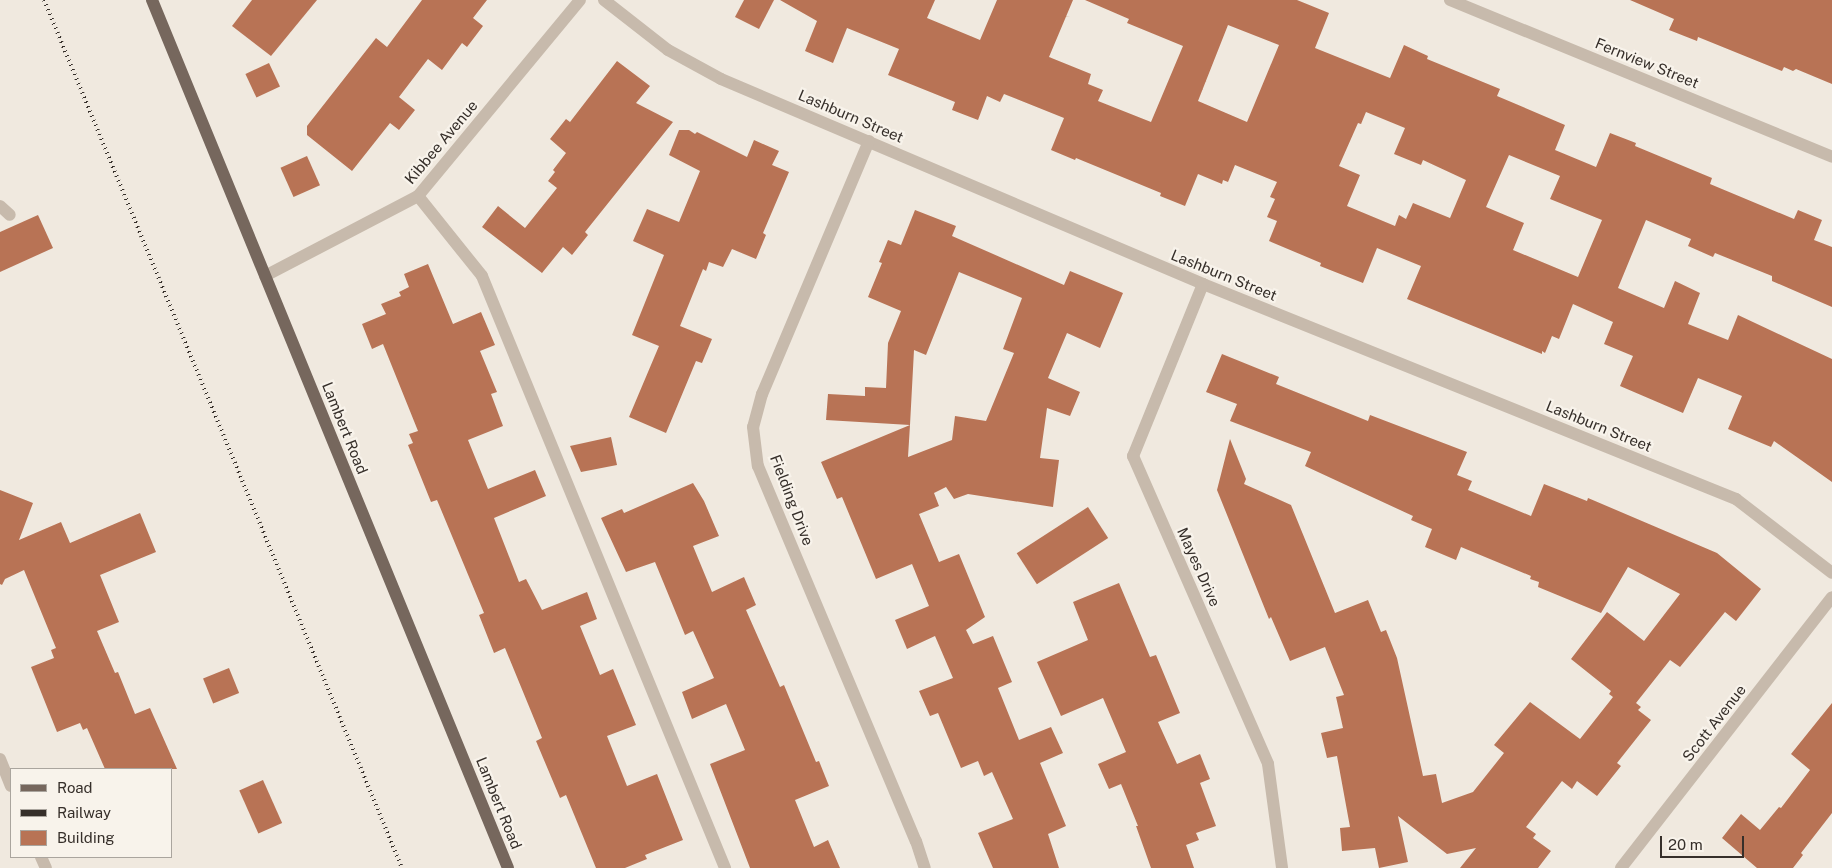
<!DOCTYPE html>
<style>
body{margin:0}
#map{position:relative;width:1832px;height:868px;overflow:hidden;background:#f0e9df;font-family:"Public Sans",sans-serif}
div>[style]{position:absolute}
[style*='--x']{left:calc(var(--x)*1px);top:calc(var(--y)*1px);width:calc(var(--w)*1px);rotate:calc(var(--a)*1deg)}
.building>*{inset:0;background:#b87355;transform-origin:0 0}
.minor>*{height:12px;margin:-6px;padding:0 6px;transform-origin:6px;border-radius:6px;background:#c7baac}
.major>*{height:12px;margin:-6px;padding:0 6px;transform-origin:6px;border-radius:6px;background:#76675d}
.rail>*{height:4px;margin-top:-2px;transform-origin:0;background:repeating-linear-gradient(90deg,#362f2a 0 1px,transparent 0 5px)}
span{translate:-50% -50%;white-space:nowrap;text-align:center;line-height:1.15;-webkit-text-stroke:4.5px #f8f3eb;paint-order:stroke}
.street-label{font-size:15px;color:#362f2a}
.legend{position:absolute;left:10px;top:768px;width:162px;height:90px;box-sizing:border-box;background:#f8f3eb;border:1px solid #aaa59e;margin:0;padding:6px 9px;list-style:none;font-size:15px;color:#362f2a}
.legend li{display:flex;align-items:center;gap:10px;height:25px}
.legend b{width:25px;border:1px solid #aaa59e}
.scale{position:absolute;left:1660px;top:836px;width:84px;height:22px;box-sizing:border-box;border:2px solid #362f2a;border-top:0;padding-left:6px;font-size:15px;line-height:18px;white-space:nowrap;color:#362f2a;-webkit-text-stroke:4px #f8f3eb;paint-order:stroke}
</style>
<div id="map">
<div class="building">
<i style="clip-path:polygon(252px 0,317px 0,271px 56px,232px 26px)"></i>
<i style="clip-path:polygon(422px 0,487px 0,473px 18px,483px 26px,467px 47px,462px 43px,442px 70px,428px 59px,399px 97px,415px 110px,399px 130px,390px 123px,352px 171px,307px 135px,307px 126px,376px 38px,387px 47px)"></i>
<i style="clip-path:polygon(744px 0,774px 0,759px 29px,735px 17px)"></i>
<i style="clip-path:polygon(evenodd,780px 0,935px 0,927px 18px,980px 40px,997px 0,1073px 0,1049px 57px,1091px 74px,1088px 84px,1103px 90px,1098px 101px,1151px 122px,1183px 46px,1127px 23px,1129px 19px,1085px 0,1297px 0,1329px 13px,1315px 48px,1390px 78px,1404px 45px,1428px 56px,1427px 59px,1500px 89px,1497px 96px,1565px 125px,1555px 150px,1596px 167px,1610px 133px,1636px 143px,1635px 146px,1712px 178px,1710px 184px,1794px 219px,1798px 210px,1822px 220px,1814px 240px,1832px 247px,1832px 307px,1772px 281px,1772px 276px,1715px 253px,1713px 257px,1688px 246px,1691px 239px,1646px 220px,1618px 288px,1664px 308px,1675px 281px,1700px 293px,1688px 324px,1728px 340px,1738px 315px,1832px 359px,1832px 482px,1774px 441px,1771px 447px,1728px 429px,1742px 396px,1698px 378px,1683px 413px,1620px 386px,1633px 356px,1604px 344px,1613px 322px,1573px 304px,1559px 339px,1552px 336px,1545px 353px,1542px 351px,1542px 354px,1407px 299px,1421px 266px,1377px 248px,1363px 283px,1320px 266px,1321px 263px,1269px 241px,1277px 221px,1267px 217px,1275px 199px,1270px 197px,1277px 182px,1235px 165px,1228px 182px,1223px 180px,1222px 184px,1198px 174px,1185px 206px,1160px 196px,1161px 193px,1076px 158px,1075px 160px,1051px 150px,1064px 118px,1004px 94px,1000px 102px,987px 96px,978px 120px,952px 110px,955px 102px,888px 75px,899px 49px,847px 28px,833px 63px,805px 51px,817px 21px,780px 0,1228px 25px,1279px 45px,1247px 122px,1198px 101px,1228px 25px,780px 0,1366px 112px,1405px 128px,1394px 154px,1421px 165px,1423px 160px,1466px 180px,1450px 218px,1413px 203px,1406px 219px,1399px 215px,1395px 226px,1347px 206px,1360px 175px,1339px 166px,1358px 123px,1361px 124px,1366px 112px,780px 0,1509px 155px,1560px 176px,1550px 199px,1602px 220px,1578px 277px,1513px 250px,1524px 223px,1486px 207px,1509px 155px)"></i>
<i style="clip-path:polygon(1630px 0,1832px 0,1832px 84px,1796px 69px,1793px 71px,1784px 67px,1782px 71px,1698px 37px,1697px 41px,1669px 30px,1674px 19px)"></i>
<i style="clip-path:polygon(617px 61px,650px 86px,636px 103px,673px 122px,585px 232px,588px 235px,572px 255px,563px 247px,542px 273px,482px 227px,498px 206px,525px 228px,557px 188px,548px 181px,555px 172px,553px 170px,566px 153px,550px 139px,566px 119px,570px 122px)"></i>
<i style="left:269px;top:63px;width:26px;height:26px;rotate:65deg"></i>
<i style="clip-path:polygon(679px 130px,689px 130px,695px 134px,697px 132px,747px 157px,754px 140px,779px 151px,772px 165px,789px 172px,763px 233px,766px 235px,756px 259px,732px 249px,723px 267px,709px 262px,706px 271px,703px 269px,680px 326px,712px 339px,702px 363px,696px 361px,666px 433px,629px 417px,659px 346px,632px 335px,664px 255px,633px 241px,647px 209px,679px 222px,700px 171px,669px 155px)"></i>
<i style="left:307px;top:156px;width:32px;height:29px;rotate:66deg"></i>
<i style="clip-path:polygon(915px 210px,956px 226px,952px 236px,1064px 285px,1070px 271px,1123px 293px,1100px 348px,1067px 333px,1048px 378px,1080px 392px,1070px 416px,1047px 408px,1040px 458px,1059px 460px,1053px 507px,968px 494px,954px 499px,946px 487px,934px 493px,939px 506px,919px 514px,939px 562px,959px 554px,985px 617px,966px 630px,973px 644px,993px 636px,1012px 682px,998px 688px,1019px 740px,1051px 727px,1063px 753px,1040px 763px,1066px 826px,1048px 834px,1059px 868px,993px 868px,978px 833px,1013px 819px,992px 772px,984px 776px,978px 761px,961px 768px,938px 713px,930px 716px,919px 691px,953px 678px,935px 636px,907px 649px,895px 620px,929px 606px,912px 564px,876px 579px,842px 497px,837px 499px,821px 462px,910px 425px,908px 457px,952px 440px,955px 416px,986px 421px,1014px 353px,1003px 349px,1022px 298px,959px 272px,926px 355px,914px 350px,910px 425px,826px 420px,828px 394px,865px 396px,865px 387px,886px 388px,888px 343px,901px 311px,868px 297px,882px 263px,879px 262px,888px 240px,901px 245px)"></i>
<i style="clip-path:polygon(38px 215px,53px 248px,0 272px,0 232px)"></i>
<i style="clip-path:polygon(428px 264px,453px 324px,481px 312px,495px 345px,480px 351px,497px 392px,491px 394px,503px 426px,468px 440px,488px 489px,535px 470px,546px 496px,494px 518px,519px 582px,526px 579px,542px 610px,587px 592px,597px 619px,580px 626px,600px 675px,613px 669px,636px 725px,607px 736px,627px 786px,657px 774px,683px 840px,645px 855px,647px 859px,625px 868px,596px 868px,566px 795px,560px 798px,536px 741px,542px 738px,505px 648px,494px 653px,479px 615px,484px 613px,437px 500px,431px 502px,408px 445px,413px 443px,409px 434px,418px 431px,383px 344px,372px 349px,362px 324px,386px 314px,381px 304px,401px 296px,399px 292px,409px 287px,404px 274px)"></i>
<i style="clip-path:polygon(1222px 354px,1279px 377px,1276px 384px,1368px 421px,1370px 415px,1467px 452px,1457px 475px,1472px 481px,1468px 490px,1531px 516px,1544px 484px,1587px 501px,1588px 498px,1717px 553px,1761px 589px,1736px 621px,1725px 612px,1680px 667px,1670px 660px,1636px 703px,1641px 707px,1638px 710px,1651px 720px,1617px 763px,1621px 766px,1597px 796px,1577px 781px,1572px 789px,1562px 781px,1526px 827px,1536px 834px,1533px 838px,1551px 851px,1538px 868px,1460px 868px,1476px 848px,1447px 854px,1398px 816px,1408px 862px,1379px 868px,1375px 848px,1342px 851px,1340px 828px,1350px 827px,1337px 756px,1327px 758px,1321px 733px,1343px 728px,1336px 697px,1344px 695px,1325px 647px,1290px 661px,1271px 617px,1269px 619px,1217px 490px,1230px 439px,1246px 479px,1244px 484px,1291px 505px,1335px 613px,1368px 600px,1381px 632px,1386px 630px,1397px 658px,1423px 776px,1436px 774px,1442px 803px,1473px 792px,1504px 753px,1494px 745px,1530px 702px,1580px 739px,1613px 697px,1609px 694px,1611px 691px,1571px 659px,1607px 612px,1644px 641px,1680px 594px,1628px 567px,1601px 613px,1538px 587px,1539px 582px,1530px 579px,1531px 576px,1461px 547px,1456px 560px,1425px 547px,1432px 529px,1411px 520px,1413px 516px,1305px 466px,1311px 452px,1230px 421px,1237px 404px,1206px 392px)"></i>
<i style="clip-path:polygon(611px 437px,617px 465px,581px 472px,570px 446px)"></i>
<i style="clip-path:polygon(693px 483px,704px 501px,719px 536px,693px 546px,712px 592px,744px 577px,756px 605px,746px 610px,780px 687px,784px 685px,816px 762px,819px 761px,829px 786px,795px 800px,814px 847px,828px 840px,840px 868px,750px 868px,710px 764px,745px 750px,726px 704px,692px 719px,682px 692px,714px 678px,693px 631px,685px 635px,655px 562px,626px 572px,601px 518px,622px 509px,624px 513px)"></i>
<i style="clip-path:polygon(0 490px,33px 503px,19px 540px,61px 522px,70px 543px,140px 513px,156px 552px,100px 575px,119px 622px,97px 631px,115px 673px,118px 672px,135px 714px,150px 708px,177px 769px,105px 769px,87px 728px,83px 730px,80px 723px,57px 732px,31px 667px,54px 658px,51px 650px,56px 648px,24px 570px,5px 579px,2px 585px,0 584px)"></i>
<i style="left:1088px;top:507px;width:37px;height:85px;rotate:57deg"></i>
<i style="clip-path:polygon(1119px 583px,1150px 657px,1156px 655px,1180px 713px,1158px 722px,1177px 764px,1200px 754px,1210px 779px,1200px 783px,1216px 826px,1196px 833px,1199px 840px,1186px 845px,1194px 868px,1151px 868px,1136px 826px,1138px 826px,1121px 784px,1109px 789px,1098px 764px,1126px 752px,1103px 698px,1061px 716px,1037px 662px,1088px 640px,1073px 602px)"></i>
<i style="left:229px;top:668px;width:27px;height:28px;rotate:68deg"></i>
<i style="clip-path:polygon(1832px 703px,1832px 813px,1801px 853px,1803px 855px,1793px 868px,1757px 868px,1722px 838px,1741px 814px,1760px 830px,1779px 807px,1781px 808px,1810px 770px,1791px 754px)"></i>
<i style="left:263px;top:780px;width:47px;height:26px;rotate:66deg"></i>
</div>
<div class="minor">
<i style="--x:604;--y:0;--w:81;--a:38"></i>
<i style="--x:668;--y:50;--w:60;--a:28.7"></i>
<i style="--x:721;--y:79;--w:524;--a:23.04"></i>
<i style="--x:1203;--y:284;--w:575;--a:21.97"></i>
<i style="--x:1736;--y:499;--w:121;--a:37.6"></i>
<i style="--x:1450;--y:0;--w:413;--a:22.3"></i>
<i style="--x:869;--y:141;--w:275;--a:112.9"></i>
<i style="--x:762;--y:394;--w:34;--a:105"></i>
<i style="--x:753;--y:427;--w:39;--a:83"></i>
<i style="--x:758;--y:466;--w:407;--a:67.2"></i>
<i style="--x:916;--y:841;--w:28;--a:72"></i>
<i style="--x:418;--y:196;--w:102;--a:51.3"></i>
<i style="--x:482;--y:276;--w:640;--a:67.68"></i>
<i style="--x:0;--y:206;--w:13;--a:42"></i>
<i style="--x:265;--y:276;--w:173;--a:-27.6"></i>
<i style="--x:418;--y:196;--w:254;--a:-50.4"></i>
<i style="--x:1203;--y:284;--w:186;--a:112.1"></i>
<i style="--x:1133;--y:456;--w:336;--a:66.3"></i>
<i style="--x:1268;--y:764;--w:105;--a:82.3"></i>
<i style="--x:0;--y:759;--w:29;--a:68"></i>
<i style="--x:41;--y:857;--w:12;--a:66"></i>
<i style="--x:1621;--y:868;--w:343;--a:-52.1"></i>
</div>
<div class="major">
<i style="--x:152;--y:0;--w:938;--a:67.7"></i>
</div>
<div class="rail">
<i style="--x:44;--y:0;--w:939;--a:67.59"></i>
</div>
<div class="street-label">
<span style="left:1647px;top:63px;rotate:22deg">Fernview Street</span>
<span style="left:851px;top:116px;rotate:23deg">Lashburn Street</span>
<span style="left:441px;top:142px;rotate:-50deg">Kibbee Avenue</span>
<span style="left:1224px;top:275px;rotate:22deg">Lashburn Street</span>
<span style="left:1599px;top:426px;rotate:22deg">Lashburn Street</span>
<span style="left:345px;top:428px;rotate:68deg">Lambert Road</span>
<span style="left:792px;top:500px;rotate:69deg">Fielding Drive</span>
<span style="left:1199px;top:567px;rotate:66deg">Mayes Drive</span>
<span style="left:1714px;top:723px;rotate:-52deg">Scott Avenue</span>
<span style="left:499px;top:803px;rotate:68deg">Lambert Road</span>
</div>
<ul class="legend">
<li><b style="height:6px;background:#76675d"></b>Road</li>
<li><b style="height:6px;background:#362f2a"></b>Railway</li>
<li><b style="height:14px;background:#b87355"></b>Building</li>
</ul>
<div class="scale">20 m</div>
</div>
